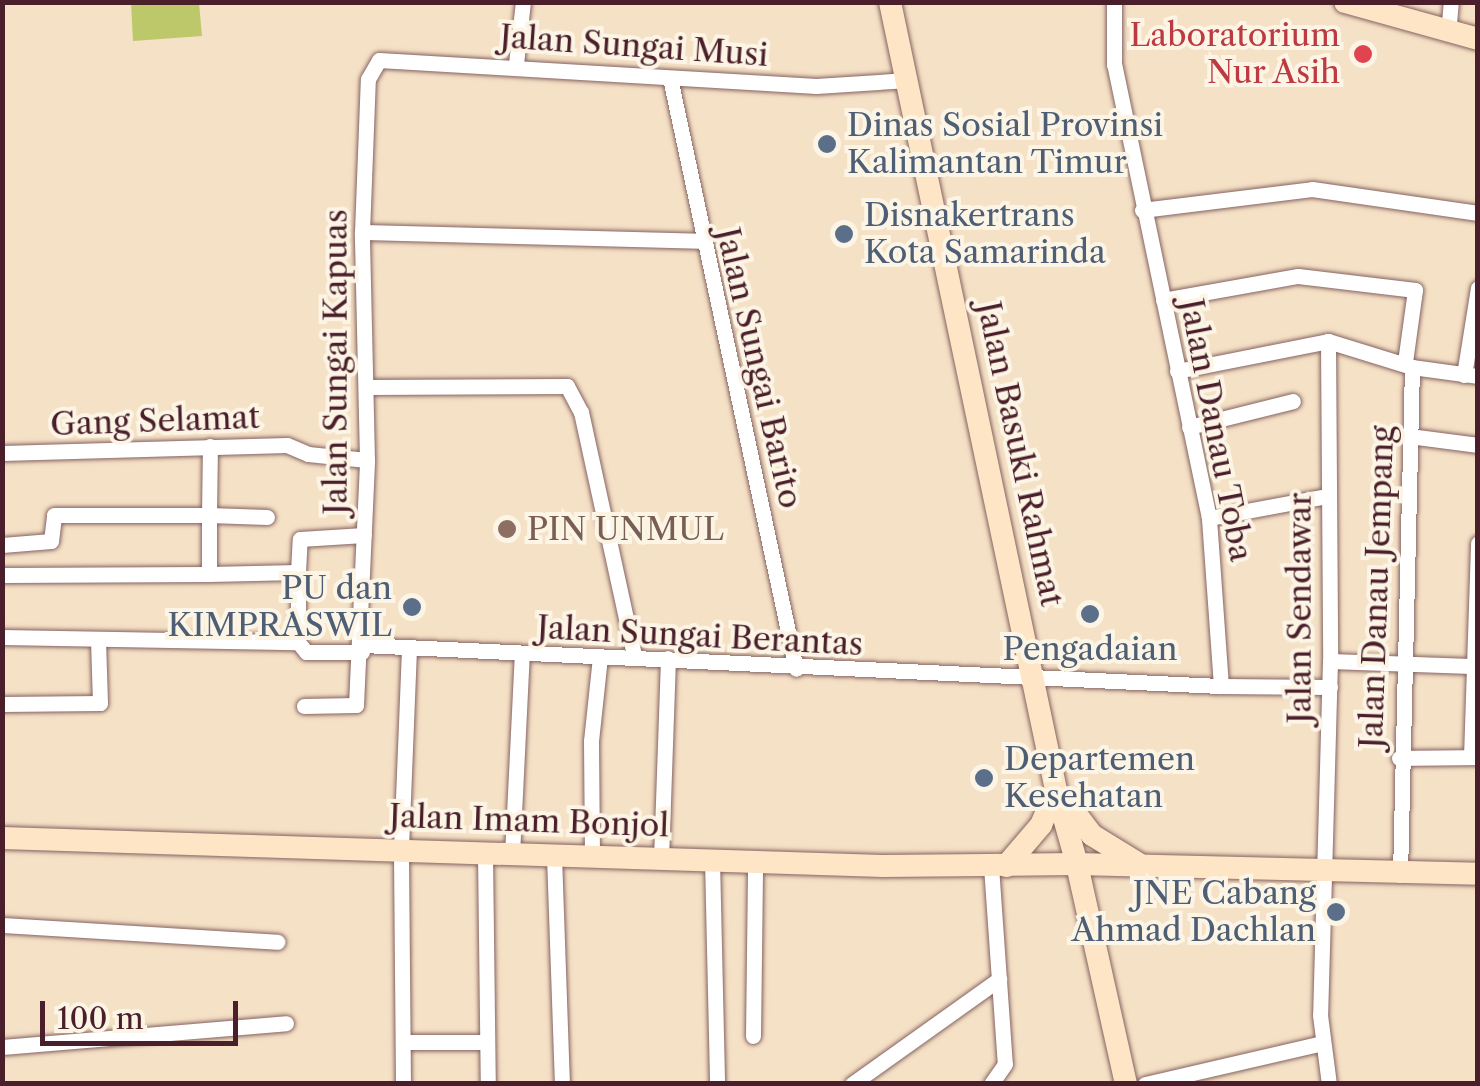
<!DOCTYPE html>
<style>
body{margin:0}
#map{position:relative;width:1480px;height:1086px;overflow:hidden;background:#f5e1c6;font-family:"Libre Caslon Text",serif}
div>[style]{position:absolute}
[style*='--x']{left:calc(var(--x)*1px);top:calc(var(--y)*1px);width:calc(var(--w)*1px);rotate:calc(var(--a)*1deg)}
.green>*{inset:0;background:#bcc86a}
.roads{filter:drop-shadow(0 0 2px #866361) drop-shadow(0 0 2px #866361)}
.street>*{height:15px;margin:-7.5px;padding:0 7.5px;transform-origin:7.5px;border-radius:7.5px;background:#fff}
.secondary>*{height:22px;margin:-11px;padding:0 11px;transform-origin:11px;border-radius:11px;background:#fde5c5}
.dots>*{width:28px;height:28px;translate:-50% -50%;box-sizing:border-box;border:5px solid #fcf5e5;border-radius:50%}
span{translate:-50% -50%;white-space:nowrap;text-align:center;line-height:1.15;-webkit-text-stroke:8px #fcf5e5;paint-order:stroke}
.health-label{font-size:32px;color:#be3a42}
.right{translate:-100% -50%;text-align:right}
.street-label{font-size:32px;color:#4a1f2b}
.service-label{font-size:32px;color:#4e5e75}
.left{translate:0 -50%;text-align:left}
.education-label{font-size:32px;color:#785e54}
.frame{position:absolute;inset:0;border:5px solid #4a1f2b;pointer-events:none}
.scale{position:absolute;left:40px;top:1001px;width:198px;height:45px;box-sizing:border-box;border:5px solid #4a1f2b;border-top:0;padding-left:12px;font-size:30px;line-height:35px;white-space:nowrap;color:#4a1f2b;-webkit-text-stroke:8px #fcf5e5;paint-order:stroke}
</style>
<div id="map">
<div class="green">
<i style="clip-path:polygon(131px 3px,199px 3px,202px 36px,133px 41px)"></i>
</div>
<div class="roads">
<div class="street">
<i style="--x:1449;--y:23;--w:21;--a:-85"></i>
<i style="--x:516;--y:64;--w:62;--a:-83.6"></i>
<i style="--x:670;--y:78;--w:604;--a:77.96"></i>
<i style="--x:1142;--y:210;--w:171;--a:-7"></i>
<i style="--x:1312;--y:189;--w:168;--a:8.2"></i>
<i style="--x:362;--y:232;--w:340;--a:1.5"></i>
<i style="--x:1163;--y:300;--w:137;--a:-10.1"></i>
<i style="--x:1298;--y:276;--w:118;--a:6.8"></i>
<i style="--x:1415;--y:290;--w:73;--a:97.9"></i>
<i style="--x:1328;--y:341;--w:320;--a:89.6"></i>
<i style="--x:1330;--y:661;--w:354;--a:91.6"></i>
<i style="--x:1320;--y:1015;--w:70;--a:82.6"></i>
<i style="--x:1177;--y:371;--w:154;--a:-11.2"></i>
<i style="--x:1328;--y:341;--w:88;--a:17.2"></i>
<i style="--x:1464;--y:375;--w:88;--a:-80.9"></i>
<i style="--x:366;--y:387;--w:201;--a:-0.3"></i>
<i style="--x:567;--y:386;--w:30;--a:62"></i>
<i style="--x:581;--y:412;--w:249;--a:77.7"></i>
<i style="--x:1189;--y:427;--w:107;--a:-14"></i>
<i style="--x:1409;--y:436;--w:70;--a:7.4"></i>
<i style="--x:2;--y:453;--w:285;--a:-1.6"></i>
<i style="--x:287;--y:445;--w:23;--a:23"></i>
<i style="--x:308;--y:454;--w:59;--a:5.8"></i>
<i style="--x:1209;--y:518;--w:120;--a:-10.6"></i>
<i style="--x:2;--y:545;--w:49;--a:-4.7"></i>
<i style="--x:51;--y:541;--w:26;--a:-83"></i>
<i style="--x:54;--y:515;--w:155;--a:0"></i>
<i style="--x:209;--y:515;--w:69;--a:-89.2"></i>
<i style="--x:209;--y:574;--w:89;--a:-1.3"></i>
<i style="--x:298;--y:572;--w:33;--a:-87"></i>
<i style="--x:300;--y:539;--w:64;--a:-3.6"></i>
<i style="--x:2;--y:575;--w:207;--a:-0.3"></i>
<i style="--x:209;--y:574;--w:59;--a:-90"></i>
<i style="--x:209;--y:515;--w:58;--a:2"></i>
<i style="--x:2;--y:637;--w:296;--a:1"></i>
<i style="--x:298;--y:642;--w:13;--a:51"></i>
<i style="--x:306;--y:652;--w:56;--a:0"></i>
<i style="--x:298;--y:642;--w:70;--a:-90"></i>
<i style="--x:363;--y:645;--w:859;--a:2.74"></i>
<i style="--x:1221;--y:686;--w:168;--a:-94.1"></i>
<i style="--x:1209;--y:518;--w:463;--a:-101.8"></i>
<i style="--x:1114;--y:65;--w:63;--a:-90"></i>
<i style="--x:1330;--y:661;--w:141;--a:2"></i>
<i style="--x:1221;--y:686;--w:109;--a:0.5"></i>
<i style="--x:2;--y:704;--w:98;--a:-0.6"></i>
<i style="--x:100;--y:703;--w:64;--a:-91.8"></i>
<i style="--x:304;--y:706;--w:52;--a:-1.1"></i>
<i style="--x:356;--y:705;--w:245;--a:-87.4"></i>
<i style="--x:367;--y:460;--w:228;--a:-91.3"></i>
<i style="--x:362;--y:232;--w:153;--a:-87.8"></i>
<i style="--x:368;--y:79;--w:22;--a:-60"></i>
<i style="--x:379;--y:60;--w:438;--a:3.4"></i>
<i style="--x:816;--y:86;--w:92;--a:-3.7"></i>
<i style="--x:1471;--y:757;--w:214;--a:-88.1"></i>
<i style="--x:1399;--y:758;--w:79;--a:-0.7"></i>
<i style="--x:485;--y:854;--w:230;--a:89.3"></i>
<i style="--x:512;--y:855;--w:201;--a:-87.2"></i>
<i style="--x:554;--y:856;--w:228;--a:88"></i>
<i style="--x:592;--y:856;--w:115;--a:-90.5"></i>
<i style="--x:591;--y:741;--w:84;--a:-83.9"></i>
<i style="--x:661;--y:859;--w:201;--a:-88"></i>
<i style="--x:712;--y:859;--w:225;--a:88.7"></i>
<i style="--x:991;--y:866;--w:198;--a:86"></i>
<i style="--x:1005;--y:1064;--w:24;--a:125"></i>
<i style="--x:1400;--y:875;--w:508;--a:-88.65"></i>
<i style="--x:1412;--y:367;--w:67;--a:7.8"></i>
<i style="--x:2;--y:925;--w:276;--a:3.5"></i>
<i style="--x:753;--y:1036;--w:176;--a:-89.3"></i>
<i style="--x:406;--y:1042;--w:81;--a:0"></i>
<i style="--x:2;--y:1047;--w:285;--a:-4.8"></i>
<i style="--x:403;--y:1084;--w:236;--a:-90.5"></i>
<i style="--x:401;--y:848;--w:198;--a:-87.7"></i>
<i style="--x:852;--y:1084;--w:181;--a:-35.5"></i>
<i style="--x:1145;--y:1084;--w:182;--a:-13"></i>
</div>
<div class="secondary">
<i style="--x:1345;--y:2;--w:138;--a:15.5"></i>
<i style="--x:1066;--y:801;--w:43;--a:52.6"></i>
<i style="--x:1092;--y:835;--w:55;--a:31.7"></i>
<i style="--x:2;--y:838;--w:881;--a:1.82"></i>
<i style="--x:883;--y:866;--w:194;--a:-0.6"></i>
<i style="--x:1077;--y:864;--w:77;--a:-105.8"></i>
<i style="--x:1056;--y:790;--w:805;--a:-101.9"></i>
<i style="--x:1006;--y:866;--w:54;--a:-49.5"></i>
<i style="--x:1041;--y:825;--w:38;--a:-67"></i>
<i style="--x:1126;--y:1084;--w:225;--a:-102.6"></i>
<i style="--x:1077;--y:864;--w:401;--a:1.4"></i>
</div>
</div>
<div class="dots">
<i style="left:1363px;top:54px;background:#e0444e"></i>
<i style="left:827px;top:144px;background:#5c6f8a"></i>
<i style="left:844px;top:234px;background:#5c6f8a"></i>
<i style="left:507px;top:529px;background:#8d6e63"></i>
<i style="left:412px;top:607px;background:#5c6f8a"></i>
<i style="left:1090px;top:614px;background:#5c6f8a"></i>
<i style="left:984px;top:778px;background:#5c6f8a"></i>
<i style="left:1336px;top:912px;background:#5c6f8a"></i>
</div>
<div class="health-label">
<span class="right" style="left:1340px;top:54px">Laboratorium<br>Nur Asih</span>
</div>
<div class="street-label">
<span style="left:634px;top:46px;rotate:4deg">Jalan Sungai Musi</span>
<span style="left:336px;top:362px;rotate:-90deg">Jalan Sungai Kapuas</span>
<span style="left:759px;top:368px;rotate:77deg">Jalan Sungai Barito</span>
<span style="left:155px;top:421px;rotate:-2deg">Gang Selamat</span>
<span style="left:1216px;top:430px;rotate:79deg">Jalan Danau Toba</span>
<span style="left:1020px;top:454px;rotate:78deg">Jalan Basuki Rahmat</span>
<span style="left:1377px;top:587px;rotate:-88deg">Jalan Danau Jempang</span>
<span style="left:1300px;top:608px;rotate:-90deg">Jalan Sendawar</span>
<span style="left:700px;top:636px;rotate:3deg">Jalan Sungai Berantas</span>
<span style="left:529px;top:821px;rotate:2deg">Jalan Imam Bonjol</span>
</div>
<div class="service-label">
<span class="left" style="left:847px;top:144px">Dinas Sosial Provinsi<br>Kalimantan Timur</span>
<span class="left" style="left:864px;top:234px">Disnakertrans<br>Kota Samarinda</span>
<span class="right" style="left:392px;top:607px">PU dan<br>KIMPRASWIL</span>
<span style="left:1090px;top:649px">Pengadaian</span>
<span class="left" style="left:1004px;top:778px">Departemen<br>Kesehatan</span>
<span class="right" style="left:1316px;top:912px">JNE Cabang<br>Ahmad Dachlan</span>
</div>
<div class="education-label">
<span class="left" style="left:527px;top:529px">PIN UNMUL</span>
</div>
<div class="frame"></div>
<div class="scale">100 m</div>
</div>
